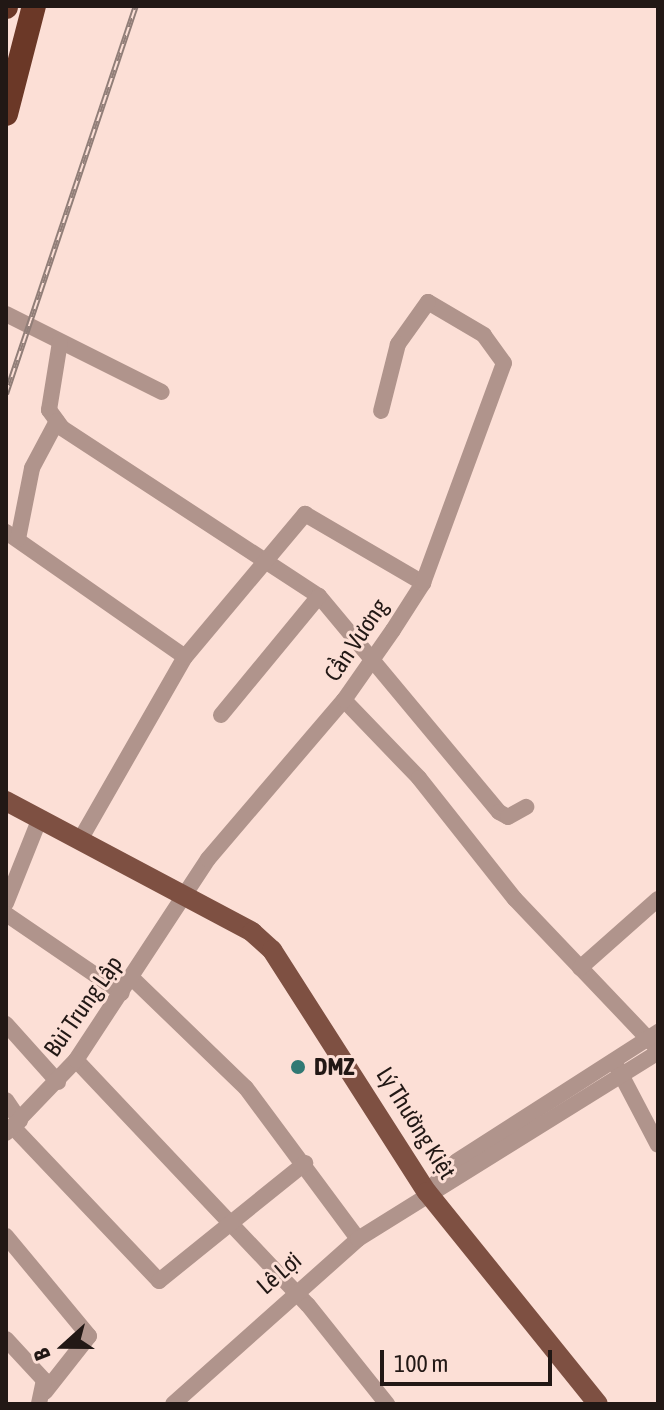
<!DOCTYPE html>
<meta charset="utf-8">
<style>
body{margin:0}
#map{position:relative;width:664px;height:1410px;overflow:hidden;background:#fcdfd6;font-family:"Asap Condensed",sans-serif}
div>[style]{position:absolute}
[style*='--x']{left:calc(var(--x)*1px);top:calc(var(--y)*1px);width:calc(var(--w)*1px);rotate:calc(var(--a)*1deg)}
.minor>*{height:16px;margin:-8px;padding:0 8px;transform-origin:8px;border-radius:8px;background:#b0948c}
.major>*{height:20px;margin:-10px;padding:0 10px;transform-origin:10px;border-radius:10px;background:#7e5042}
.highway>*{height:24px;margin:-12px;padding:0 12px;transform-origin:12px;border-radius:12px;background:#6b3827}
.rail>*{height:6px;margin-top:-3px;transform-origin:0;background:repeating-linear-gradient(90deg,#fcdfd6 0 9px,#917e78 0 18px);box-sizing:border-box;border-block:2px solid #917e78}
.dots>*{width:22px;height:22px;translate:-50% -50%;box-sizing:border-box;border:4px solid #fcdfd6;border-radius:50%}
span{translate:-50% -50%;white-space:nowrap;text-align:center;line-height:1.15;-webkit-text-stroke:6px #fcdfd6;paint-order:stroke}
.street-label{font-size:24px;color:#221815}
.poi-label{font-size:24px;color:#221815;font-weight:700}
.left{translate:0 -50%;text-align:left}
.frame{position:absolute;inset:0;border:8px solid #221815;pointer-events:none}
.north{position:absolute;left:24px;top:1306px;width:80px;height:80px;-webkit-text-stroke:6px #fcdfd6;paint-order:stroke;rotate:249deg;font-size:22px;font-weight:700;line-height:32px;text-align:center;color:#221815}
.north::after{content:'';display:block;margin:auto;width:28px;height:36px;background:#221815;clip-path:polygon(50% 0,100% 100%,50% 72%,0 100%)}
.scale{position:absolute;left:380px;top:1350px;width:172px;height:36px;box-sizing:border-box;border:4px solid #221815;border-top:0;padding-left:10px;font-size:24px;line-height:28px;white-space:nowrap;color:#221815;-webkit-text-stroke:6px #fcdfd6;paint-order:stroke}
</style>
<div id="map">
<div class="minor">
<i style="--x:6;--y:314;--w:174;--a:26.6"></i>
<i style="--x:60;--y:342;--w:69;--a:99.2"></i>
<i style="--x:49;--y:410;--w:22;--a:54"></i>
<i style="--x:62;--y:428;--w:307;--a:33.2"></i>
<i style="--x:319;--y:596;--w:281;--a:50.2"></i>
<i style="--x:499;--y:812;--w:10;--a:29"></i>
<i style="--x:508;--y:817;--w:21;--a:-29"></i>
<i style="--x:6;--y:532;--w:218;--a:34.9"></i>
<i style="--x:18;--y:539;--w:72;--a:-78.8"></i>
<i style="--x:32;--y:468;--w:53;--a:-62"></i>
<i style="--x:344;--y:700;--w:108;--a:46.1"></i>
<i style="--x:419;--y:778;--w:154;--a:51.6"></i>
<i style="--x:515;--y:899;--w:207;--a:46.4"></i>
<i style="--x:221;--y:715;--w:154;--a:-50.5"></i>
<i style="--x:80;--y:840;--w:211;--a:-60.2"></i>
<i style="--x:185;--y:657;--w:187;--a:-50"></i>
<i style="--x:305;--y:514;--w:137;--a:30.3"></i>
<i style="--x:6;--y:903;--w:92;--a:-68.2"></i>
<i style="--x:6;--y:914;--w:140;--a:34.3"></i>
<i style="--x:580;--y:968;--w:104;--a:-41.5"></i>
<i style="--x:132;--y:978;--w:158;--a:44"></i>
<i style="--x:246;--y:1088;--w:188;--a:53.4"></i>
<i style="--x:6;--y:1024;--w:78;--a:48.1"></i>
<i style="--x:76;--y:1060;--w:337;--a:46.6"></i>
<i style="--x:308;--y:1305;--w:127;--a:51.4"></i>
<i style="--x:616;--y:1065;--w:90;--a:62.3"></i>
<i style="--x:6;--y:1100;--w:25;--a:56"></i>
<i style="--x:14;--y:1128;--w:211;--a:46.5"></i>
<i style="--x:159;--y:1281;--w:188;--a:-38.9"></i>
<i style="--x:6;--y:1133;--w:101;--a:-46.2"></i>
<i style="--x:76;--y:1060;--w:240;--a:-56.7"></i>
<i style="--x:208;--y:859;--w:209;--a:-49.5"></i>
<i style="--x:344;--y:700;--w:85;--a:-55"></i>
<i style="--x:393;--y:630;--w:56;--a:-57.4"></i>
<i style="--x:423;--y:583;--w:234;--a:-69.8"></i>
<i style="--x:504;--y:363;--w:34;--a:-126"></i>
<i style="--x:484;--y:335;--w:65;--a:-149.5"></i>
<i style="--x:428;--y:302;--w:52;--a:125.5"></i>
<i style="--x:398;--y:344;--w:69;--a:104.2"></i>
<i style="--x:431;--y:1188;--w:37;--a:-46"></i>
<i style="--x:457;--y:1161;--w:239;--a:-32.7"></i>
<i style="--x:6;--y:1236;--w:130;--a:50.3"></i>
<i style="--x:89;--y:1336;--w:71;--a:128.2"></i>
<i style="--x:6;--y:1339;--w:56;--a:47.2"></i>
<i style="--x:44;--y:1380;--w:25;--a:102"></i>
<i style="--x:173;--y:1404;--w:248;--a:-41.7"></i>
<i style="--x:358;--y:1239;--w:354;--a:-31.9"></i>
</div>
<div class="major">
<i style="--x:6;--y:801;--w:279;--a:28"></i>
<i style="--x:252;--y:932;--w:27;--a:42"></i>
<i style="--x:272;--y:950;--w:287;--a:57.4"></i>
<i style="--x:427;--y:1192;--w:272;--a:51.1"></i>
</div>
<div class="highway">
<i style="--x:6;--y:7;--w:1;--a:-90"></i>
<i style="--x:6;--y:114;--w:112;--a:-75.5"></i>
</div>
<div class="rail">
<i style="--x:6;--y:394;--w:409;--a:-71.5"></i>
</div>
<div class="dots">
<i style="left:298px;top:1067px;background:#317974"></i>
</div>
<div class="street-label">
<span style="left:356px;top:640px;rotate:-56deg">Cần Vương</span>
<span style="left:83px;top:1006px;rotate:-55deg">Bùi Trung Lập</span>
<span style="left:416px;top:1123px;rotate:58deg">Lý Thường Kiệt</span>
<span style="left:279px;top:1273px;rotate:-41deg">Lê Lợi</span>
</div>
<div class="poi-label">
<span class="left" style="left:314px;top:1067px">DMZ</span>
</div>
<div class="frame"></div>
<div class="north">B</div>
<div class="scale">100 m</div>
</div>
